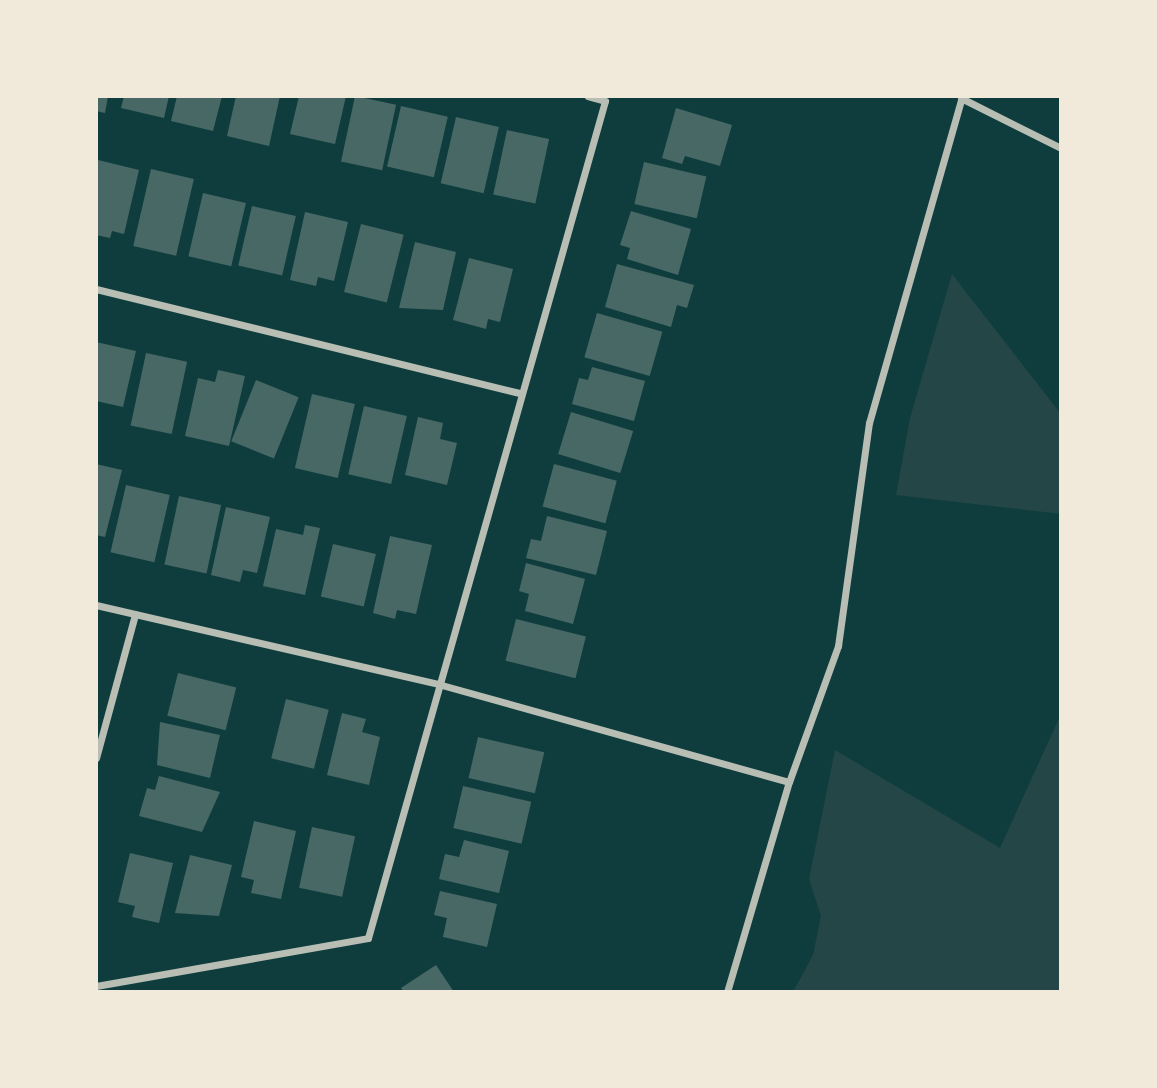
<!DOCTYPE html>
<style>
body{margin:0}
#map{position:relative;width:1157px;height:1088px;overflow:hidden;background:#0f3d3e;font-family:"Source Sans 3",sans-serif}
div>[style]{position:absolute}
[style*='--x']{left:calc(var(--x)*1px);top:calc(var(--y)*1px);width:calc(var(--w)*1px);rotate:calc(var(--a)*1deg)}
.green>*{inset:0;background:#244646}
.building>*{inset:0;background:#486865;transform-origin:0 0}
.minor>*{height:7px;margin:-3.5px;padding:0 3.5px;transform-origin:3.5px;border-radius:3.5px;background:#b8beb3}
span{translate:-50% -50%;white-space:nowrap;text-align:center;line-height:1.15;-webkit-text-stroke:7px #f1e9da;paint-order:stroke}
.frame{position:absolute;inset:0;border:98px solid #f1e9da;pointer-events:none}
</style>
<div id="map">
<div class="green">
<i style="clip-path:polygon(952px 274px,1061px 414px,1061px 514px,896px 495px,910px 418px)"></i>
<i style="clip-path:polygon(1061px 714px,1061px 992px,793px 992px,813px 955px,821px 916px,809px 879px,835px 750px,1000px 848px)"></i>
</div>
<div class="building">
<i style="clip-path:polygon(96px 96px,108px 96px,105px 113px,96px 111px)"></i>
<i style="clip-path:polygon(124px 96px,169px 96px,164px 118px,121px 108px)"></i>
<i style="clip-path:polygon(177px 96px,222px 96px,213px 131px,171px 121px)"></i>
<i style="clip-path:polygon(236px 96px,280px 96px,269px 146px,227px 136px)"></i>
<i style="clip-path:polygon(299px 96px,346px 96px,335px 144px,290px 134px)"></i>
<i style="left:355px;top:96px;width:42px;height:67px;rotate:12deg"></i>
<i style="left:401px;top:106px;width:48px;height:62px;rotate:13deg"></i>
<i style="clip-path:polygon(676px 108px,732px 125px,720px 166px,685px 156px,682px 164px,662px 158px)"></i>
<i style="left:456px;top:117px;width:44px;height:68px;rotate:13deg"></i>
<i style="left:507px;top:130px;width:43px;height:66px;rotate:12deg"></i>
<i style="clip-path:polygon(98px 160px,139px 170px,124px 234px,112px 231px,110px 238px,96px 235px)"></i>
<i style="left:644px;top:162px;width:64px;height:43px;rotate:13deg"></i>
<i style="left:151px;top:169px;width:44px;height:79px;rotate:13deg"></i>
<i style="left:203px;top:193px;width:44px;height:65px;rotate:13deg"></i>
<i style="left:252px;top:206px;width:45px;height:61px;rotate:13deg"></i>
<i style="clip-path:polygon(631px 211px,691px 229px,678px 275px,627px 259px,630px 248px,620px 245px)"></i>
<i style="clip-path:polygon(305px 212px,348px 222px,334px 281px,318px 277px,316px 286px,290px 280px)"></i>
<i style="left:361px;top:224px;width:44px;height:70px;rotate:14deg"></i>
<i style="clip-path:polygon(415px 242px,456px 252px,443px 310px,399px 308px)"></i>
<i style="clip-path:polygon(469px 258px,513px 269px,500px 322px,488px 319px,486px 329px,453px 320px)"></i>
<i style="clip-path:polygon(617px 264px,694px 285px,687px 308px,677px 305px,671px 327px,605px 307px)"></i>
<i style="left:597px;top:313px;width:68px;height:46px;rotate:16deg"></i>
<i style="clip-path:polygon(96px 342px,136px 351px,123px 407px,96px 401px)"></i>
<i style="left:146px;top:353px;width:42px;height:74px;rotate:12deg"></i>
<i style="clip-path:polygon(592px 367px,645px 381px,634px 421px,572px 404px,579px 378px,588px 380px)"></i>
<i style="clip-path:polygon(218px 370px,245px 376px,229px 446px,185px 436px,198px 378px,215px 382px)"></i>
<i style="left:256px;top:380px;width:46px;height:66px;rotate:22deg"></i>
<i style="left:312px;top:394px;width:44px;height:76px;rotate:13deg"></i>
<i style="left:364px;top:406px;width:44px;height:70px;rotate:13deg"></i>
<i style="left:571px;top:412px;width:65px;height:44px;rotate:17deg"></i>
<i style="clip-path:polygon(418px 417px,443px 423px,440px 439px,457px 443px,447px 485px,405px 475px)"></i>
<i style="clip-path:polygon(96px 464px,122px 470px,105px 537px,96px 535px)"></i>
<i style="left:554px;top:464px;width:65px;height:44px;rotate:15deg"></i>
<i style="left:126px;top:485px;width:45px;height:69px;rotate:13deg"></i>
<i style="left:179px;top:496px;width:43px;height:70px;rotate:12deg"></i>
<i style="clip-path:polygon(226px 507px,270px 517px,257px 573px,243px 570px,240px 582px,211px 575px)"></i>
<i style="clip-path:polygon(547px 516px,607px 531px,596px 575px,526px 558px,531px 539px,541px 541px)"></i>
<i style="clip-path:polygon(305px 525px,320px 528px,305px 595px,263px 586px,276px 529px,303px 535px)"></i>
<i style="clip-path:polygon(390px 536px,432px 545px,416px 614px,397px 610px,395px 619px,373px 613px)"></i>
<i style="left:333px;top:544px;width:44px;height:54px;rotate:13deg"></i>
<i style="clip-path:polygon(526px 563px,585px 579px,573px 624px,525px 611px,529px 594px,519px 591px)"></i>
<i style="left:516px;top:619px;width:72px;height:43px;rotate:14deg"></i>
<i style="left:178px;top:673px;width:60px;height:44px;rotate:14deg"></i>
<i style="left:286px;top:699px;width:44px;height:61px;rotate:14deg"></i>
<i style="clip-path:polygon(342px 713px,366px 719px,362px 732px,380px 737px,369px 785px,327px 775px)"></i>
<i style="clip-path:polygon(160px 722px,220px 735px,210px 778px,157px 765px)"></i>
<i style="left:478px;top:737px;width:68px;height:42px;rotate:13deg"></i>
<i style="clip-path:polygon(159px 776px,220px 792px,202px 832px,139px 816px,147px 788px,155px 790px)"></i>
<i style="left:463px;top:786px;width:70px;height:43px;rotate:13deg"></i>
<i style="clip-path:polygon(254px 821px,296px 831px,281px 899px,251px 893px,254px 880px,241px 877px)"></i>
<i style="left:312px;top:827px;width:44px;height:62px;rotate:12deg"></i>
<i style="clip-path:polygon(464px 840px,509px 851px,499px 893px,439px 879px,445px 854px,459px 857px)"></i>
<i style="clip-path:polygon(130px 853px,173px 863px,159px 923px,132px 917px,135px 906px,118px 902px)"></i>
<i style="clip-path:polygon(190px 855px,232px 865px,219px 916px,175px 913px)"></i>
<i style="clip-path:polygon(440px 891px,497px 904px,487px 947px,443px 937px,447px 918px,434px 915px)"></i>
<i style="clip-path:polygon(436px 965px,454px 992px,404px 992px,401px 988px)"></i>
</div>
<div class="minor">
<i style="--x:961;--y:98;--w:112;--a:26.6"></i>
<i style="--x:96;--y:289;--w:435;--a:13.8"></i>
<i style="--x:96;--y:605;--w:351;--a:13"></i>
<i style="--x:438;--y:684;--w:364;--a:15.6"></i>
<i style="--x:96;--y:758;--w:149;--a:-74.8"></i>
<i style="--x:96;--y:986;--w:276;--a:-10"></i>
<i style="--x:368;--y:938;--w:870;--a:-74.19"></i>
<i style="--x:605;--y:101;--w:18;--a:-164"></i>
<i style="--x:727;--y:992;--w:219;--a:-73.6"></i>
<i style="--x:789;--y:782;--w:145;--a:-70.2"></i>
<i style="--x:838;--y:646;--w:225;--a:-82.1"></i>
<i style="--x:869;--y:423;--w:340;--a:-74.1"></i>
</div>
<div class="frame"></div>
</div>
